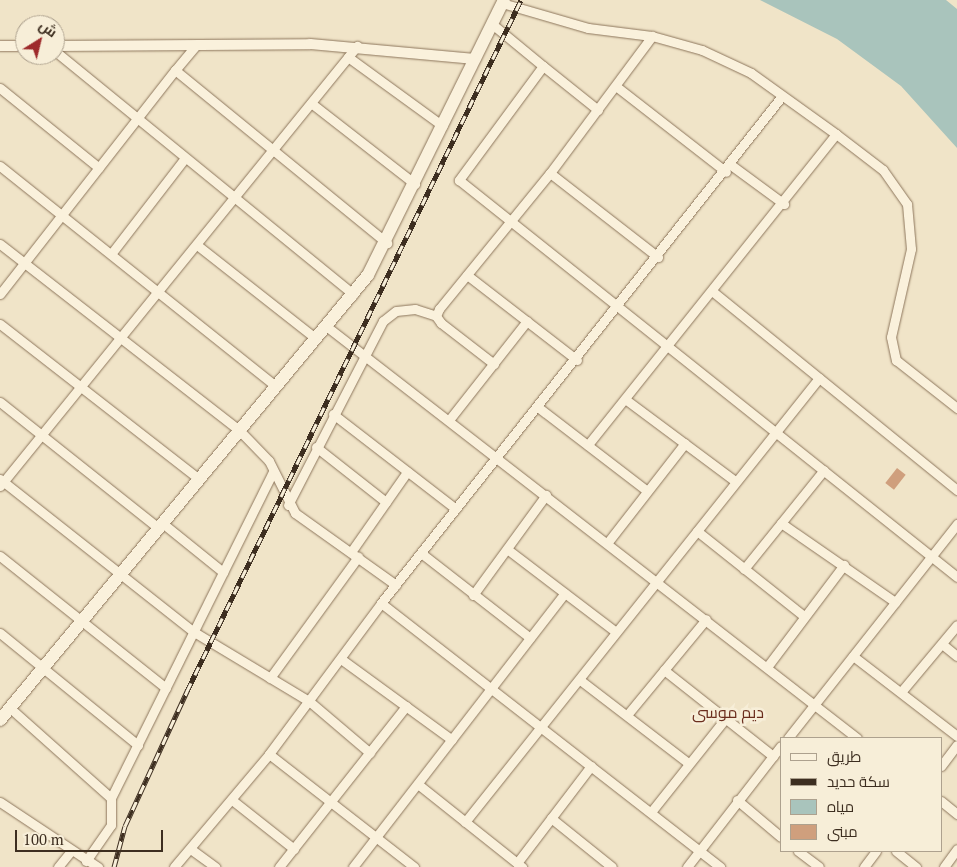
<!DOCTYPE html>
<meta charset="utf-8">
<style>
body{margin:0}
#map{position:relative;width:957px;height:867px;overflow:hidden;background:#f0e4c8;font-family:"PT Serif",Cairo,serif}
div>[style]{position:absolute}
[style*='--x']{left:calc(var(--x)*1px);top:calc(var(--y)*1px);width:calc(var(--w)*1px);rotate:calc(var(--a)*1deg)}
.water>*{inset:0;background:#a9c4bc}
.building>*{inset:0;background:#cf9f7d;transform-origin:0 0}
.roads{filter:drop-shadow(0 0 1px #8d765c) drop-shadow(0 0 1px #8d765c)}
.minor>*{height:9px;margin:-4.5px;padding:0 4.5px;transform-origin:4.5px;border-radius:4.5px;background:#faf1dc}
.tertiary>*{height:10px;margin:-5px;padding:0 5px;transform-origin:5px;border-radius:5px;background:#faf1dc}
.secondary>*{height:12px;margin:-6px;padding:0 6px;transform-origin:6px;border-radius:6px;background:#faf1dc}
.rail>*{height:5px;margin-top:-2.5px;transform-origin:0;background:repeating-linear-gradient(90deg,#f7eed8 0 9px,#3d2e20 0 18px);box-sizing:border-box;border-block:1px solid #3d2e20}
span{translate:-50% -50%;white-space:nowrap;text-align:center;line-height:1.15;-webkit-text-stroke:5px #f7eed8;paint-order:stroke}
.quarter-label{font-size:16px;color:#6b2e1e}
.legend{position:absolute;left:780px;top:737px;width:162px;height:115px;box-sizing:border-box;background:#f7eed8;border:1px solid #ada18e;margin:0;padding:6px 9px;list-style:none;font-size:15px;color:#3d2e20}
.legend li{display:flex;align-items:center;gap:10px;height:25px}
.legend b{width:25px;border:1px solid #ada18e}
.north{position:absolute;left:15px;top:15px;width:50px;height:50px;box-sizing:border-box;background:#f7eed8;border:1px solid #ada18e;border-radius:50%;rotate:36deg;font-size:14px;font-weight:700;line-height:20px;text-align:center;color:#3d2e20}
.north::after{content:'';display:block;margin:auto;width:18px;height:22px;background:#9e2a2b;clip-path:polygon(50% 0,100% 100%,50% 72%,0 100%)}
.scale{position:absolute;left:15px;top:830px;width:148px;height:22px;box-sizing:border-box;border:2px solid #3d2e20;border-top:0;padding-left:6px;font-size:15px;line-height:18px;white-space:nowrap;color:#3d2e20;-webkit-text-stroke:4px #f7eed8;paint-order:stroke}
</style>
<div id="map">
<div class="water">
<i style="clip-path:polygon(760px 0,946px 0,957px 9px,957px 148px,901px 86px,837px 39px)"></i>
</div>
<div class="building">
<i style="left:897px;top:468px;width:11px;height:19px;rotate:38deg"></i>
</div>
<div class="roads">
<div class="minor">
<i style="--x:502;--y:3;--w:90;--a:16.2"></i>
<i style="--x:588;--y:28;--w:64;--a:7.1"></i>
<i style="--x:652;--y:36;--w:52;--a:15.6"></i>
<i style="--x:702;--y:50;--w:54;--a:25.1"></i>
<i style="--x:751;--y:73;--w:105;--a:35.7"></i>
<i style="--x:836;--y:134;--w:398;--a:128.6"></i>
<i style="--x:492;--y:24;--w:66;--a:39.5"></i>
<i style="--x:197;--y:44;--w:34;--a:130"></i>
<i style="--x:175;--y:70;--w:274;--a:39.2"></i>
<i style="--x:55;--y:51;--w:385;--a:39.2"></i>
<i style="--x:348;--y:57;--w:117;--a:36"></i>
<i style="--x:617;--y:87;--w:138;--a:37.9"></i>
<i style="--x:0;--y:88;--w:127;--a:38.9"></i>
<i style="--x:311;--y:103;--w:132;--a:37.9"></i>
<i style="--x:598;--y:110;--w:70;--a:-141.3"></i>
<i style="--x:543;--y:66;--w:142;--a:126.4"></i>
<i style="--x:459;--y:180;--w:637;--a:38.56"></i>
<i style="--x:836;--y:134;--w:59;--a:37.5"></i>
<i style="--x:883;--y:170;--w:42;--a:54.8"></i>
<i style="--x:907;--y:204;--w:45;--a:84.9"></i>
<i style="--x:911;--y:249;--w:90;--a:102.8"></i>
<i style="--x:891;--y:337;--w:24;--a:78"></i>
<i style="--x:896;--y:360;--w:78;--a:38.2"></i>
<i style="--x:731;--y:165;--w:66;--a:36.3"></i>
<i style="--x:0;--y:166;--w:353;--a:38.6"></i>
<i style="--x:550;--y:173;--w:137;--a:37.9"></i>
<i style="--x:0;--y:244;--w:303;--a:37.9"></i>
<i style="--x:239;--y:430;--w:43;--a:45.9"></i>
<i style="--x:269;--y:461;--w:58;--a:63.4"></i>
<i style="--x:295;--y:513;--w:124;--a:35.5"></i>
<i style="--x:197;--y:245;--w:150;--a:38.2"></i>
<i style="--x:111;--y:254;--w:121;--a:-52.4"></i>
<i style="--x:467;--y:275;--w:139;--a:37.7"></i>
<i style="--x:712;--y:291;--w:316;--a:39.1"></i>
<i style="--x:0;--y:294;--w:284;--a:-52"></i>
<i style="--x:0;--y:324;--w:251;--a:37.9"></i>
<i style="--x:326;--y:326;--w:672;--a:37.81"></i>
<i style="--x:494;--y:364;--w:67;--a:-142.3"></i>
<i style="--x:441;--y:323;--w:9;--a:-126"></i>
<i style="--x:436;--y:316;--w:8;--a:-67"></i>
<i style="--x:439;--y:309;--w:176;--a:-50.8"></i>
<i style="--x:550;--y:173;--w:171;--a:-53.3"></i>
<i style="--x:625;--y:399;--w:137;--a:36.7"></i>
<i style="--x:0;--y:402;--w:201;--a:38.5"></i>
<i style="--x:539;--y:408;--w:136;--a:37.5"></i>
<i style="--x:333;--y:414;--w:155;--a:37.7"></i>
<i style="--x:449;--y:420;--w:126;--a:-51.8"></i>
<i style="--x:316;--y:447;--w:89;--a:38.2"></i>
<i style="--x:0;--y:479;--w:247;--a:38.3"></i>
<i style="--x:194;--y:632;--w:134;--a:31"></i>
<i style="--x:309;--y:701;--w:80;--a:40.4"></i>
<i style="--x:0;--y:486;--w:567;--a:-50.95"></i>
<i style="--x:288;--y:505;--w:207;--a:-62.7"></i>
<i style="--x:383;--y:321;--w:16;--a:-38"></i>
<i style="--x:396;--y:311;--w:19;--a:-6"></i>
<i style="--x:415;--y:309;--w:22;--a:18"></i>
<i style="--x:161;--y:522;--w:80;--a:38.9"></i>
<i style="--x:781;--y:523;--w:139;--a:34.7"></i>
<i style="--x:697;--y:531;--w:137;--a:38.5"></i>
<i style="--x:608;--y:542;--w:125;--a:-52.1"></i>
<i style="--x:507;--y:549;--w:137;--a:37.3"></i>
<i style="--x:351;--y:552;--w:98;--a:-55"></i>
<i style="--x:421;--y:553;--w:138;--a:37.9"></i>
<i style="--x:0;--y:556;--w:212;--a:38.5"></i>
<i style="--x:744;--y:569;--w:127;--a:-51.1"></i>
<i style="--x:473;--y:595;--w:124;--a:-53.9"></i>
<i style="--x:381;--y:603;--w:430;--a:37.9"></i>
<i style="--x:0;--y:633;--w:178;--a:39.1"></i>
<i style="--x:942;--y:644;--w:19;--a:39"></i>
<i style="--x:853;--y:656;--w:131;--a:37.6"></i>
<i style="--x:341;--y:659;--w:137;--a:36.1"></i>
<i style="--x:767;--y:667;--w:128;--a:-53"></i>
<i style="--x:664;--y:670;--w:139;--a:38.3"></i>
<i style="--x:270;--y:678;--w:150;--a:-54"></i>
<i style="--x:580;--y:680;--w:136;--a:37.5"></i>
<i style="--x:901;--y:692;--w:87;--a:-50.1"></i>
<i style="--x:10;--y:708;--w:135;--a:41.7"></i>
<i style="--x:111;--y:798;--w:27;--a:90"></i>
<i style="--x:111;--y:825;--w:44;--a:124.8"></i>
<i style="--x:627;--y:715;--w:124;--a:-50.5"></i>
<i style="--x:788;--y:738;--w:273;--a:-51.7"></i>
<i style="--x:269;--y:754;--w:184;--a:37.9"></i>
<i style="--x:941;--y:766;--w:26;--a:-53"></i>
<i style="--x:419;--y:785;--w:132;--a:38.5"></i>
<i style="--x:111;--y:798;--w:364;--a:-63.6"></i>
<i style="--x:232;--y:800;--w:79;--a:38.3"></i>
<i style="--x:737;--y:800;--w:57;--a:40.1"></i>
<i style="--x:941;--y:801;--w:21;--a:39"></i>
<i style="--x:0;--y:802;--w:118;--a:33.6"></i>
<i style="--x:651;--y:812;--w:119;--a:-51.5"></i>
<i style="--x:551;--y:818;--w:78;--a:38.8"></i>
<i style="--x:465;--y:822;--w:568;--a:-51.43"></i>
<i style="--x:192;--y:850;--w:29;--a:36"></i>
<i style="--x:798;--y:851;--w:26;--a:37"></i>
<i style="--x:896;--y:851;--w:26;--a:39"></i>
<i style="--x:517;--y:863;--w:122;--a:-52.7"></i>
<i style="--x:58;--y:867;--w:19;--a:-51"></i>
<i style="--x:174;--y:867;--w:148;--a:-49.9"></i>
<i style="--x:269;--y:754;--w:188;--a:-53.4"></i>
<i style="--x:381;--y:603;--w:646;--a:-51.66"></i>
<i style="--x:279;--y:867;--w:205;--a:-51.7"></i>
<i style="--x:353;--y:867;--w:346;--a:-52.3"></i>
<i style="--x:687;--y:867;--w:153;--a:-52.2"></i>
<i style="--x:864;--y:867;--w:20;--a:-53"></i>
<i style="--x:944;--y:867;--w:22;--a:-54"></i>
</div>
<div class="tertiary">
<i style="--x:0;--y:46;--w:25;--a:0"></i>
<i style="--x:55;--y:46;--w:255;--a:-0.4"></i>
<i style="--x:310;--y:44;--w:166;--a:5.2"></i>
</div>
<div class="secondary">
<i style="--x:0;--y:720;--w:577;--a:-50.41"></i>
<i style="--x:368;--y:275;--w:307;--a:-63.7"></i>
</div>
</div>
<div class="rail">
<i style="--x:114;--y:867;--w:42;--a:-75"></i>
<i style="--x:125;--y:826;--w:149;--a:-65.3"></i>
<i style="--x:187;--y:691;--w:767;--a:-64.2"></i>
</div>
<div class="quarter-label">
<span style="left:728px;top:712px">ديم موسى</span>
</div>
<ul class="legend">
<li><b style="height:6px;background:#faf1dc"></b>طريق</li>
<li><b style="height:6px;background:#3d2e20"></b>سكة حديد</li>
<li><b style="height:14px;background:#a9c4bc"></b>مياه</li>
<li><b style="height:14px;background:#cf9f7d"></b>مبنى</li>
</ul>
<div class="north">ش</div>
<div class="scale">100 m</div>
</div>
